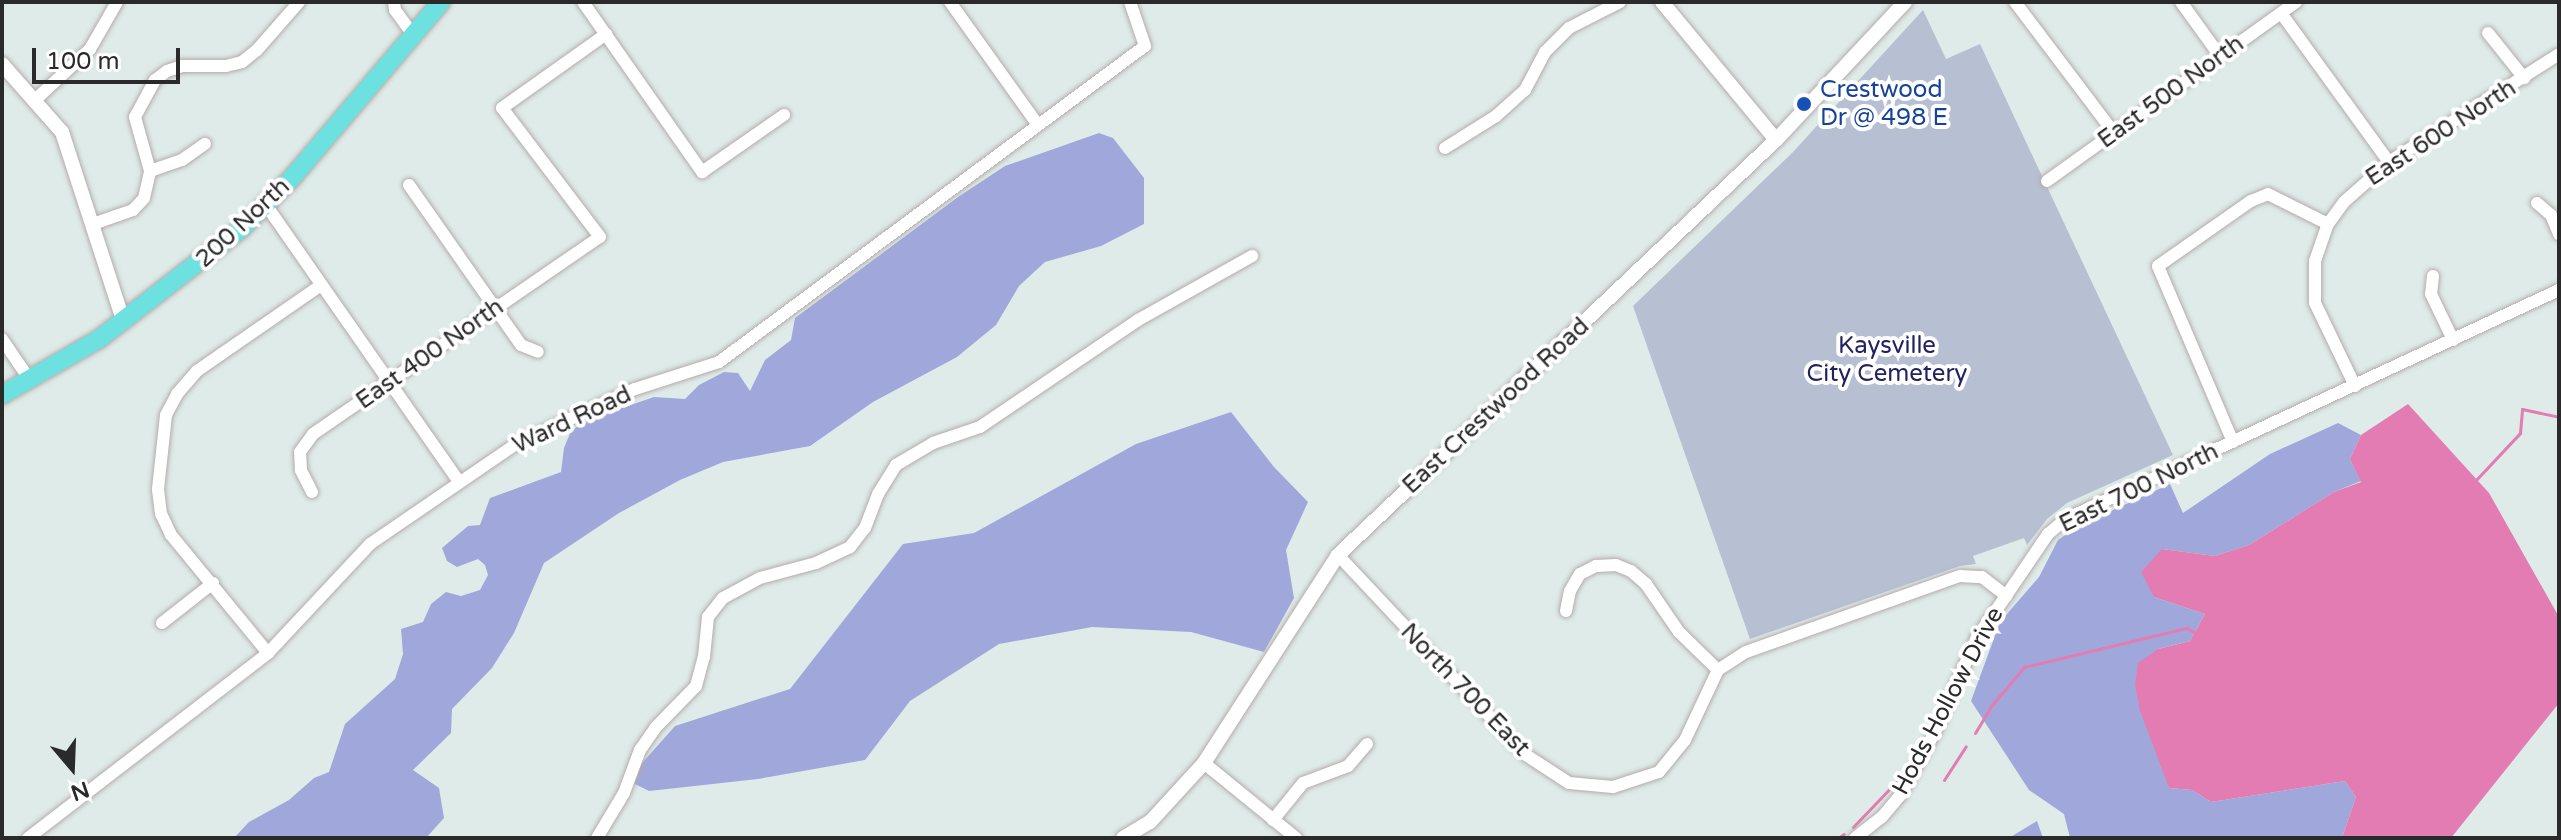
<!DOCTYPE html>
<style>
body{margin:0}
#map{position:relative;width:2561px;height:840px;overflow:hidden;background:#deebe8;font-family:"Varela Round",sans-serif}
div>[style]{position:absolute}
[style*='--x']{left:calc(var(--x)*1px);top:calc(var(--y)*1px);width:calc(var(--w)*1px);rotate:calc(var(--a)*1deg)}
.green>*{inset:0;background:#a0a8db}
.cemetery>*{inset:0;background:#b7bfd3}
.water>*{inset:0;background:#e27cb2}
.stream>*{height:3px;margin:-1.5px;padding:0 1.5px;transform-origin:1.5px;border-radius:1.5px;background:#e27cb2}
.roads{filter:drop-shadow(0 0 2px #b5abaa) drop-shadow(0 0 2px #b5abaa)}
.minor>*{height:12px;margin:-6px;padding:0 6px;transform-origin:6px;border-radius:6px;background:#fff}
.tertiary>*{height:14px;margin:-7px;padding:0 7px;transform-origin:7px;border-radius:7px;background:#fff}
.primary>*{height:18px;margin:-9px;padding:0 9px;transform-origin:9px;border-radius:9px;background:#6ce1df}
.dots>*{width:22px;height:22px;translate:-50% -50%;box-sizing:border-box;border:4px solid #fff;border-radius:50%}
span{translate:-50% -50%;white-space:nowrap;text-align:center;line-height:1.15;-webkit-text-stroke:8px #fff;paint-order:stroke}
.transit-label{font-size:24px;color:#164399}
.left{translate:0 -50%;text-align:left}
.street-label{font-size:24px;color:#2a2a2a}
.park-label{font-size:24px;color:#222260}
.frame{position:absolute;inset:0;border:4px solid #2a2a2a;pointer-events:none}
.north{position:absolute;left:32px;top:728px;width:80px;height:80px;-webkit-text-stroke:6px #fff;paint-order:stroke;rotate:161deg;font-size:22px;font-weight:700;line-height:32px;text-align:center;color:#2a2a2a}
.north::after{content:'';display:block;margin:auto;width:28px;height:36px;background:#2a2a2a;clip-path:polygon(50% 0,100% 100%,50% 72%,0 100%)}
.scale{position:absolute;left:32px;top:48px;width:148px;height:36px;box-sizing:border-box;border:4px solid #2a2a2a;border-top:0;padding-left:10px;font-size:24px;line-height:28px;white-space:nowrap;color:#2a2a2a;-webkit-text-stroke:6px #fff;paint-order:stroke}
</style>
<div id="map">
<div class="green">
<i style="clip-path:polygon(1099px 133px,1113px 138px,1144px 178px,1144px 224px,1101px 246px,1045px 262px,1019px 286px,996px 325px,957px 357px,873px 402px,810px 446px,723px 462px,680px 480px,619px 513px,544px 563px,514px 633px,492px 668px,452px 709px,451px 733px,413px 770px,439px 788px,444px 818px,426px 838px,234px 838px,249px 822px,289px 800px,314px 778px,329px 772px,345px 724px,395px 679px,403px 654px,401px 629px,423px 622px,431px 604px,446px 592px,461px 596px,480px 590px,488px 575px,485px 565px,478px 559px,457px 567px,447px 561px,442px 548px,468px 526px,480px 525px,490px 498px,561px 472px,564px 448px,571px 431px,587px 420px,654px 397px,685px 399px,699px 385px,724px 372px,738px 373px,750px 391px,765px 360px,791px 340px,795px 318px,958px 197px,1005px 166px)"></i>
<i style="clip-path:polygon(1231px 412px,1274px 467px,1308px 502px,1286px 550px,1294px 598px,1264px 652px,1191px 632px,1092px 627px,999px 644px,910px 701px,865px 760px,758px 779px,649px 791px,627px 780px,675px 726px,790px 689px,903px 544px,974px 533px,1136px 444px)"></i>
<i style="clip-path:polygon(2338px 423px,2361px 435px,2350px 459px,2361px 481px,2334px 492px,2249px 545px,2215px 556px,2162px 549px,2154px 597px,2205px 614px,2190px 641px,2158px 649px,2169px 788px,2192px 790px,2211px 802px,2345px 781px,2356px 797px,2342px 838px,2070px 838px,2064px 814px,2029px 790px,1971px 701px,2000px 622px,2039px 577px,2058px 540px,2078px 526px,2170px 484px,2183px 513px,2270px 454px)"></i>
<i style="clip-path:polygon(2037px 821px,2043px 838px,2009px 838px)"></i>
</div>
<div class="cemetery">
<i style="clip-path:polygon(1923px 10px,1946px 59px,1980px 44px,2173px 455px,2067px 503px,2047px 519px,2027px 545px,2024px 538px,1973px 556px,1976px 564px,1960px 566px,1750px 639px,1633px 306px,1793px 152px)"></i>
</div>
<div class="water">
<i style="clip-path:polygon(2408px 404px,2489px 493px,2559px 617px,2559px 703px,2451px 838px,2342px 838px,2356px 797px,2345px 781px,2211px 802px,2192px 790px,2169px 788px,2140px 711px,2135px 685px,2138px 663px,2158px 649px,2190px 641px,2205px 614px,2154px 597px,2141px 572px,2162px 549px,2215px 556px,2249px 545px,2334px 492px,2361px 482px,2350px 459px,2361px 435px)"></i>
</div>
<div class="stream">
<i style="--x:2475;--y:481;--w:66;--a:-46.8"></i>
<i style="--x:2520;--y:433;--w:24;--a:-85"></i>
<i style="--x:2522;--y:409;--w:38;--a:12"></i>
<i style="--x:1975;--y:733;--w:33;--a:-59"></i>
<i style="--x:1992;--y:705;--w:50;--a:-49.9"></i>
<i style="--x:2024;--y:667;--w:168;--a:-13.5"></i>
<i style="--x:2187;--y:628;--w:10;--a:29"></i>
<i style="--x:1944;--y:780;--w:40;--a:-57.1"></i>
<i style="--x:1853;--y:827;--w:62;--a:-46.3"></i>
<i style="--x:1838;--y:838;--w:7;--a:-34"></i>
</div>
<div class="roads">
<div class="minor">
<i style="--x:394;--y:2;--w:8;--a:83"></i>
<i style="--x:395;--y:10;--w:31;--a:54"></i>
<i style="--x:583;--y:2;--w:208;--a:55"></i>
<i style="--x:702;--y:172;--w:100;--a:-34.8"></i>
<i style="--x:950;--y:2;--w:151;--a:54.4"></i>
<i style="--x:2015;--y:2;--w:164;--a:52.9"></i>
<i style="--x:2181;--y:2;--w:67;--a:54.2"></i>
<i style="--x:2281;--y:13;--w:184;--a:54.1"></i>
<i style="--x:2488;--y:33;--w:58;--a:51.3"></i>
<i style="--x:35;--y:100;--w:75;--a:-42.8"></i>
<i style="--x:90;--y:49;--w:54;--a:-60.1"></i>
<i style="--x:1445;--y:148;--w:60;--a:-32.1"></i>
<i style="--x:1496;--y:116;--w:39;--a:-42"></i>
<i style="--x:1525;--y:90;--w:43;--a:-62.2"></i>
<i style="--x:1545;--y:52;--w:34;--a:-45"></i>
<i style="--x:1569;--y:28;--w:57;--a:-27"></i>
<i style="--x:150;--y:171;--w:34;--a:-19"></i>
<i style="--x:182;--y:160;--w:28;--a:-35"></i>
<i style="--x:2047;--y:181;--w:307;--a:-35.7"></i>
<i style="--x:409;--y:185;--w:195;--a:55"></i>
<i style="--x:521;--y:345;--w:18;--a:22"></i>
<i style="--x:2537;--y:203;--w:18;--a:41"></i>
<i style="--x:2551;--y:215;--w:21;--a:67"></i>
<i style="--x:266;--y:205;--w:338;--a:55.1"></i>
<i style="--x:93;--y:224;--w:42;--a:-19.3"></i>
<i style="--x:133;--y:210;--w:16;--a:-47"></i>
<i style="--x:144;--y:198;--w:28;--a:-77"></i>
<i style="--x:150;--y:171;--w:56;--a:-105.5"></i>
<i style="--x:135;--y:117;--w:42;--a:-61.6"></i>
<i style="--x:155;--y:80;--w:15;--a:-37"></i>
<i style="--x:167;--y:71;--w:16;--a:-18"></i>
<i style="--x:182;--y:66;--w:44;--a:0"></i>
<i style="--x:226;--y:66;--w:16;--a:-14"></i>
<i style="--x:242;--y:62;--w:19;--a:-39"></i>
<i style="--x:257;--y:50;--w:64;--a:-48.8"></i>
<i style="--x:2433;--y:276;--w:18;--a:96"></i>
<i style="--x:2431;--y:294;--w:51;--a:64.4"></i>
<i style="--x:2;--y:339;--w:50;--a:55.7"></i>
<i style="--x:2355;--y:386;--w:92;--a:-115.7"></i>
<i style="--x:2315;--y:303;--w:42;--a:-90"></i>
<i style="--x:2315;--y:261;--w:39;--a:-71"></i>
<i style="--x:2328;--y:224;--w:27;--a:-54"></i>
<i style="--x:2344;--y:202;--w:60;--a:-41.6"></i>
<i style="--x:2389;--y:162;--w:201;--a:-32.4"></i>
<i style="--x:2233;--y:442;--w:191;--a:-113.1"></i>
<i style="--x:2158;--y:266;--w:113;--a:-35"></i>
<i style="--x:2251;--y:201;--w:18;--a:-22"></i>
<i style="--x:2268;--y:194;--w:67;--a:26.6"></i>
<i style="--x:312;--y:492;--w:25;--a:-117"></i>
<i style="--x:301;--y:470;--w:18;--a:-93"></i>
<i style="--x:300;--y:452;--w:22;--a:-54"></i>
<i style="--x:313;--y:434;--w:348;--a:-34.5"></i>
<i style="--x:600;--y:237;--w:162;--a:-127.2"></i>
<i style="--x:502;--y:108;--w:128;--a:-35.4"></i>
<i style="--x:1338;--y:555;--w:274;--a:46.8"></i>
<i style="--x:1526;--y:755;--w:51;--a:33.1"></i>
<i style="--x:1569;--y:783;--w:44;--a:5.2"></i>
<i style="--x:1613;--y:787;--w:48;--a:-18.1"></i>
<i style="--x:1659;--y:772;--w:41;--a:-50.9"></i>
<i style="--x:1685;--y:740;--w:77;--a:-64.8"></i>
<i style="--x:1718;--y:670;--w:33;--a:-33"></i>
<i style="--x:1746;--y:652;--w:227;--a:-19.6"></i>
<i style="--x:1960;--y:576;--w:22;--a:3"></i>
<i style="--x:1982;--y:577;--w:31;--a:38"></i>
<i style="--x:2006;--y:596;--w:75;--a:-55.9"></i>
<i style="--x:2048;--y:534;--w:23;--a:-40"></i>
<i style="--x:2066;--y:519;--w:544;--a:-24.92"></i>
<i style="--x:1566;--y:611;--w:20;--a:-79"></i>
<i style="--x:1570;--y:591;--w:20;--a:-60"></i>
<i style="--x:1580;--y:574;--w:18;--a:-27"></i>
<i style="--x:1596;--y:566;--w:20;--a:-3"></i>
<i style="--x:1616;--y:565;--w:16;--a:22"></i>
<i style="--x:1631;--y:571;--w:20;--a:41"></i>
<i style="--x:1646;--y:584;--w:58;--a:55.5"></i>
<i style="--x:1679;--y:632;--w:54;--a:44.3"></i>
<i style="--x:162;--y:623;--w:65;--a:-38.1"></i>
<i style="--x:268;--y:653;--w:153;--a:-129.4"></i>
<i style="--x:171;--y:535;--w:23;--a:-115"></i>
<i style="--x:161;--y:514;--w:25;--a:-97"></i>
<i style="--x:158;--y:489;--w:74;--a:-83.8"></i>
<i style="--x:166;--y:415;--w:24;--a:-62"></i>
<i style="--x:177;--y:394;--w:30;--a:-49"></i>
<i style="--x:197;--y:371;--w:151;--a:-34.7"></i>
<i style="--x:1204;--y:763;--w:119;--a:39.2"></i>
<i style="--x:1273;--y:820;--w:48;--a:-51"></i>
<i style="--x:1303;--y:783;--w:48;--a:-20.7"></i>
<i style="--x:1348;--y:766;--w:29;--a:-49"></i>
<i style="--x:28;--y:838;--w:303;--a:-37.6"></i>
<i style="--x:268;--y:653;--w:149;--a:-46.9"></i>
<i style="--x:370;--y:544;--w:177;--a:-34.4"></i>
<i style="--x:516;--y:444;--w:131;--a:-24.8"></i>
<i style="--x:635;--y:389;--w:88;--a:-17.8"></i>
<i style="--x:719;--y:362;--w:530;--a:-36.57"></i>
<i style="--x:1145;--y:46;--w:46;--a:-108.8"></i>
<i style="--x:597;--y:838;--w:52;--a:-59"></i>
<i style="--x:624;--y:793;--w:46;--a:-69.6"></i>
<i style="--x:640;--y:750;--w:28;--a:-55"></i>
<i style="--x:656;--y:727;--w:57;--a:-45.7"></i>
<i style="--x:696;--y:686;--w:30;--a:-75"></i>
<i style="--x:704;--y:657;--w:40;--a:-84.3"></i>
<i style="--x:708;--y:617;--w:24;--a:-52"></i>
<i style="--x:723;--y:598;--w:42;--a:-28.4"></i>
<i style="--x:760;--y:578;--w:58;--a:-15"></i>
<i style="--x:816;--y:563;--w:38;--a:-25"></i>
<i style="--x:850;--y:547;--w:24;--a:-52"></i>
<i style="--x:865;--y:528;--w:36;--a:-69"></i>
<i style="--x:878;--y:494;--w:34;--a:-58"></i>
<i style="--x:896;--y:465;--w:43;--a:-30.7"></i>
<i style="--x:933;--y:443;--w:50;--a:-18.8"></i>
<i style="--x:980;--y:427;--w:191;--a:-34.1"></i>
<i style="--x:1138;--y:320;--w:131;--a:-29.3"></i>
<i style="--x:1855;--y:838;--w:34;--a:-38"></i>
<i style="--x:1882;--y:817;--w:30;--a:-50"></i>
<i style="--x:1901;--y:794;--w:71;--a:-61.3"></i>
<i style="--x:1935;--y:732;--w:104;--a:-66.1"></i>
<i style="--x:1977;--y:637;--w:50;--a:-54.7"></i>
</div>
<div class="tertiary">
<i style="--x:1662;--y:2;--w:179;--a:50.4"></i>
<i style="--x:2;--y:64;--w:91;--a:48.6"></i>
<i style="--x:62;--y:132;--w:198;--a:72"></i>
<i style="--x:1123;--y:838;--w:31;--a:-31"></i>
<i style="--x:1150;--y:822;--w:80;--a:-47.5"></i>
<i style="--x:1204;--y:763;--w:247;--a:-57.2"></i>
<i style="--x:1338;--y:555;--w:603;--a:-43.46"></i>
<i style="--x:1776;--y:140;--w:189;--a:-46.9"></i>
</div>
<div class="primary">
<i style="--x:2;--y:395;--w:112;--a:-30"></i>
<i style="--x:99;--y:339;--w:180;--a:-37.8"></i>
<i style="--x:241;--y:229;--w:71;--a:-45"></i>
<i style="--x:291;--y:179;--w:232;--a:-49.7"></i>
</div>
</div>
<div class="dots">
<i style="left:1804px;top:104px;background:#1a4fb4"></i>
</div>
<div class="transit-label">
<span class="left" style="left:1820px;top:104px">Crestwood<br>Dr @ 498 E</span>
</div>
<div class="street-label">
<span style="left:2171px;top:92px;rotate:-36deg">East 500 North</span>
<span style="left:2441px;top:133px;rotate:-33deg">East 600 North</span>
<span style="left:243px;top:223px;rotate:-43deg">200 North</span>
<span style="left:430px;top:354px;rotate:-35deg">East 400 North</span>
<span style="left:1496px;top:406px;rotate:-43deg">East Crestwood Road</span>
<span style="left:572px;top:420px;rotate:-25deg">Ward Road</span>
<span style="left:2139px;top:488px;rotate:-26deg">East 700 North</span>
<span style="left:1465px;top:690px;rotate:46deg">North 700 East</span>
<span style="left:1948px;top:701px;rotate:-62deg">Hods Hollow Drive</span>
</div>
<div class="park-label">
<span style="left:1887px;top:360px">Kaysville<br>City Cemetery</span>
</div>
<div class="frame"></div>
<div class="north">N</div>
<div class="scale">100 m</div>
</div>
